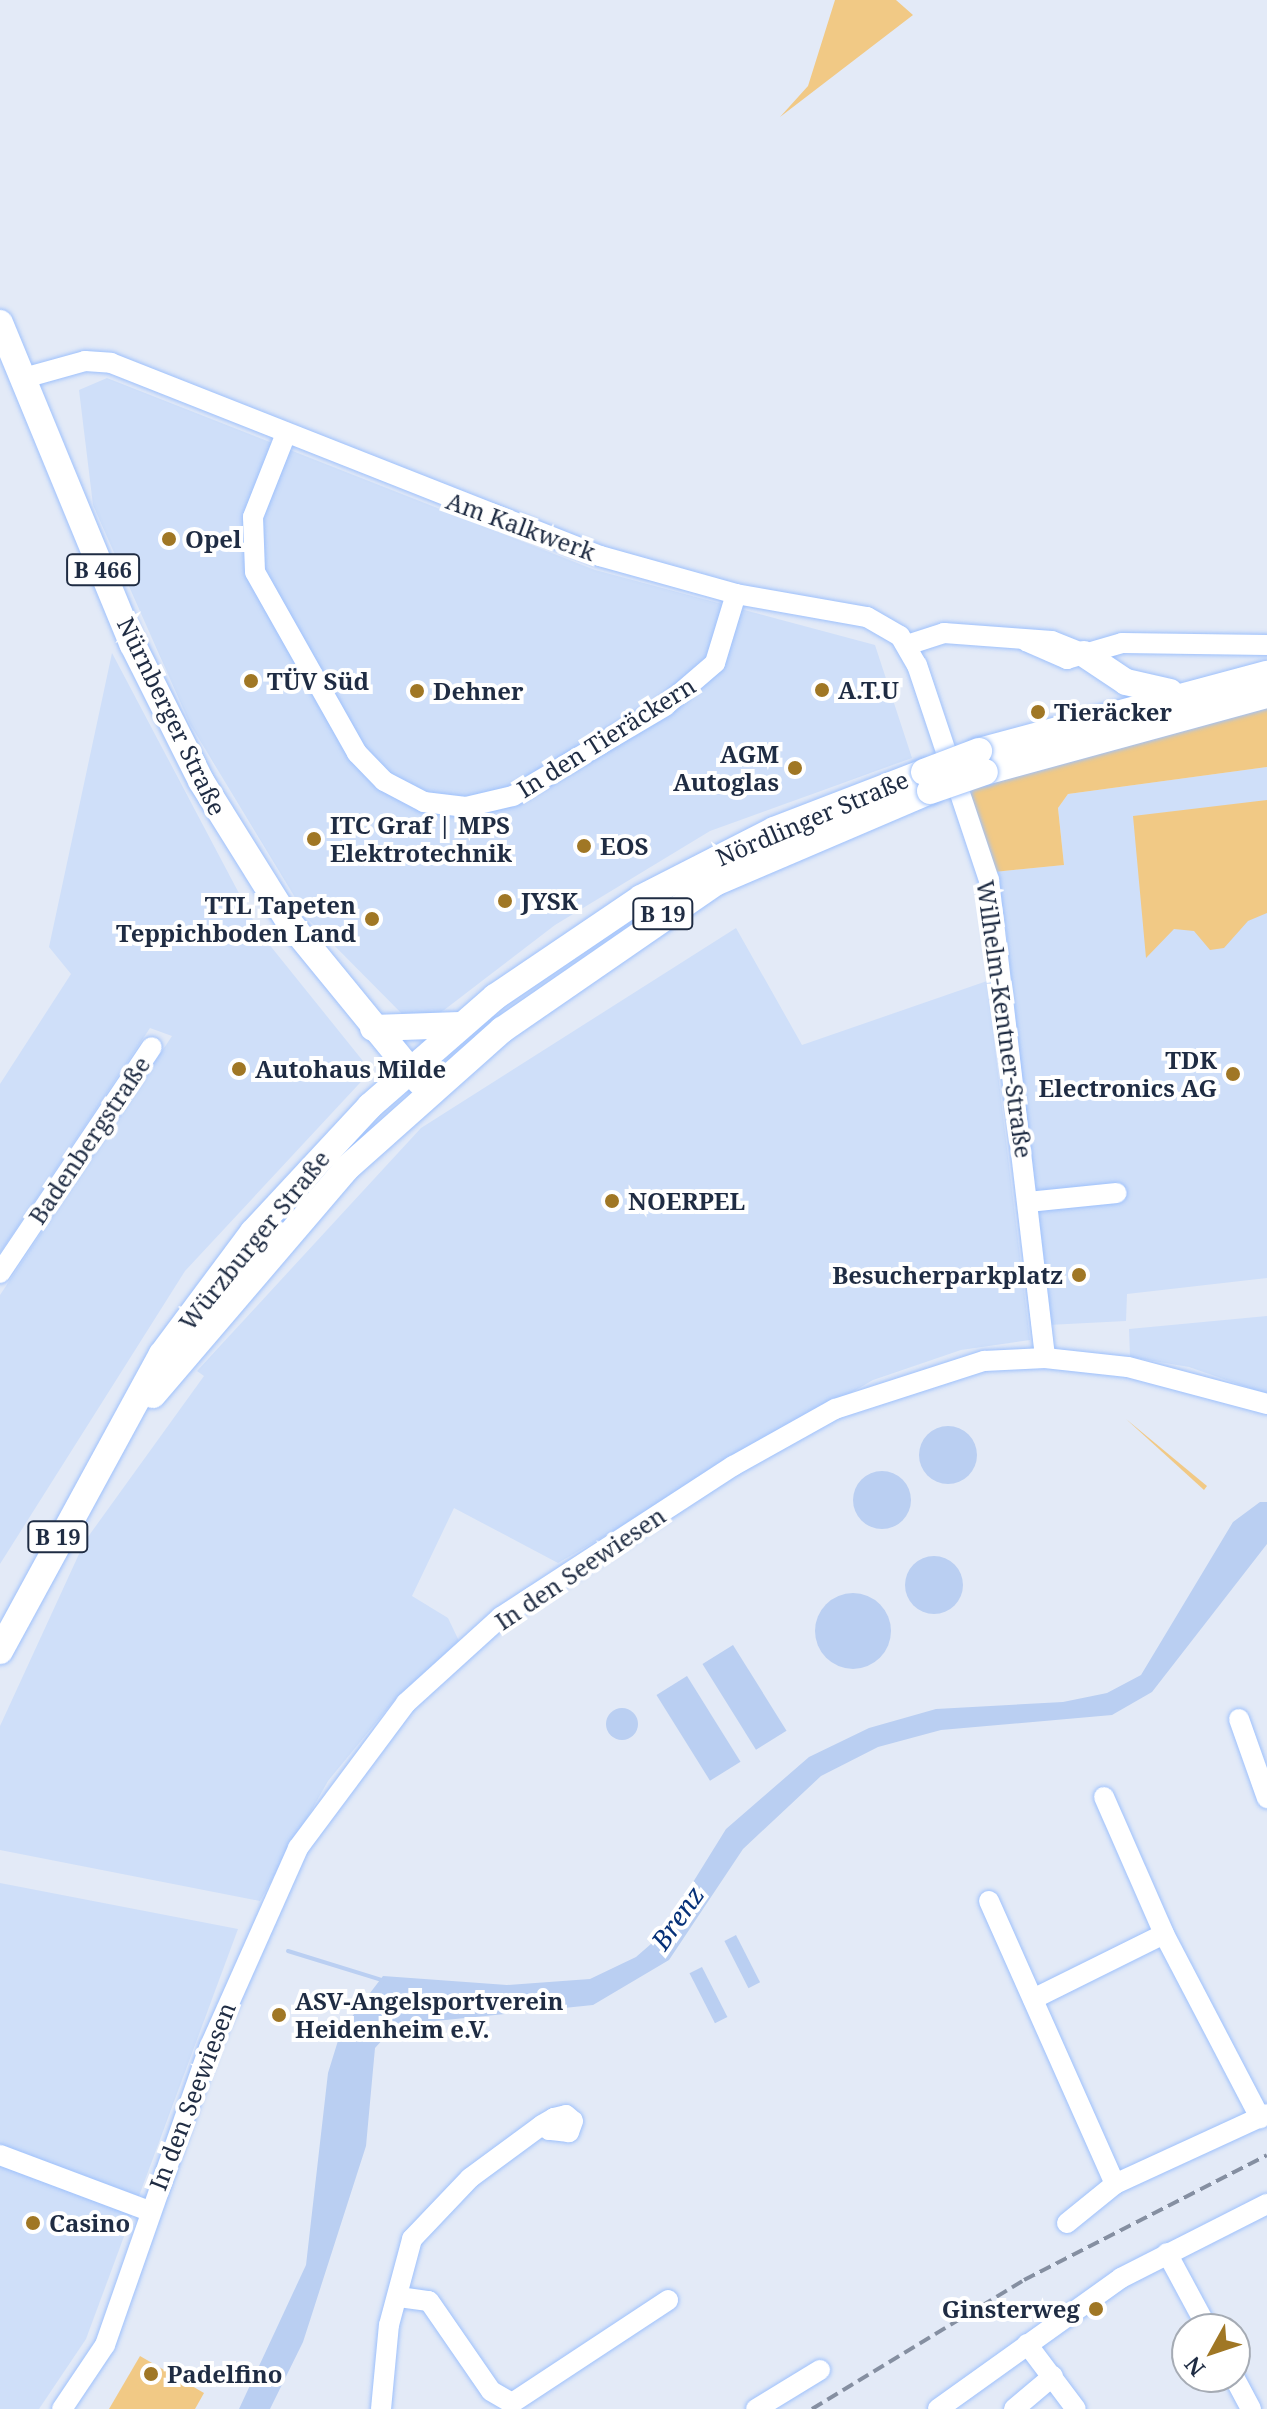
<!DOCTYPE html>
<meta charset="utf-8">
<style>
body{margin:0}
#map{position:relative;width:1267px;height:2409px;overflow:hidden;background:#e3eaf7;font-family:"Noto Serif",serif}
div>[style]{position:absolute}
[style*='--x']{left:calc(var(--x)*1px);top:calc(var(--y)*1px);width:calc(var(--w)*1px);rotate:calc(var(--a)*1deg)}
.built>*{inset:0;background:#cfdff9}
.green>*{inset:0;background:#f1c985}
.water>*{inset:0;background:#bacff2;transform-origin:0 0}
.round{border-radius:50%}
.stream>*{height:4px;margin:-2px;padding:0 2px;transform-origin:2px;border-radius:2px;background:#bacff2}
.roads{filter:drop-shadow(0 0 2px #9ec1fc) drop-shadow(0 0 2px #9ec1fc)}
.minor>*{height:20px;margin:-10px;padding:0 10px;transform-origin:10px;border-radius:10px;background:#fff}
.major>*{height:26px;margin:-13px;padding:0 13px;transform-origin:13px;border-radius:13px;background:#fff}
.rail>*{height:4px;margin-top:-2px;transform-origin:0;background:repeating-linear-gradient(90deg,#858fa1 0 12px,transparent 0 18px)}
.bridges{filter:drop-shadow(0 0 2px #9ec1fc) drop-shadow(0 0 2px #9ec1fc)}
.major-bridge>*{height:26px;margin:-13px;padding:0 13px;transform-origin:13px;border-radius:13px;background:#fff}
.dots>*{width:22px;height:22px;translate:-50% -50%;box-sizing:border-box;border:4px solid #fff;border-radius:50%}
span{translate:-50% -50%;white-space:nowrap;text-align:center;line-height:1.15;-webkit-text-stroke:8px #fff;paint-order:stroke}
.shield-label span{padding:2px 6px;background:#fff;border:2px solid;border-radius:6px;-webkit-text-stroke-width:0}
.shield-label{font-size:22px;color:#1f2c43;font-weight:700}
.street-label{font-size:24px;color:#1f2c43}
.poi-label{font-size:24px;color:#1f2c43;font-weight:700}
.left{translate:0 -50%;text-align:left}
.right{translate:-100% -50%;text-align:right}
.water-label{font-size:26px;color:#053078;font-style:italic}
.north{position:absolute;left:1171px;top:2313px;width:80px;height:80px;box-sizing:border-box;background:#fff;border:2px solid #a5abb4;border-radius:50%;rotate:230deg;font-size:22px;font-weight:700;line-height:32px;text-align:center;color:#1f2c43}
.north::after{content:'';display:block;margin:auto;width:28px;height:36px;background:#a07725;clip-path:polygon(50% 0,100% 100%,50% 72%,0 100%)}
</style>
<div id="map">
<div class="built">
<i style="clip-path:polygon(107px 378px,595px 570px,875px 645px,912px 758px,710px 831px,555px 925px,418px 1030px,308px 919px,190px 724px,93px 505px,79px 390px)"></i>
<i style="clip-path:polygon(112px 653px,260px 933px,371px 1071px,185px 1271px,0 1564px,0 1295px,172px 1036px,150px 1028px,0 1253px,0 1084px,71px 974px,49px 947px)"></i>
<i style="clip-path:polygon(1267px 767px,1267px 1278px,1127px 1294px,1126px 1321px,1048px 1325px,1006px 927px,994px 872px,1064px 865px,1058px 808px,1068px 794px)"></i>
<i style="clip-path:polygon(736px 928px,802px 1045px,987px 981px,1030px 1340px,961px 1350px,873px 1380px,558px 1563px,454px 1508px,412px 1596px,448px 1618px,459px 1641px,397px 1697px,328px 1781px,260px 1901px,0 1850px,0 1726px,85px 1541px,204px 1376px,197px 1371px,421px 1128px)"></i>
<i style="clip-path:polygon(1267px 1316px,1267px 1394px,1189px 1367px,1130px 1357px,1129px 1329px)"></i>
<i style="clip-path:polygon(0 1883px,238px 1929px,86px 2339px,39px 2409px,0 2409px)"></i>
</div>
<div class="green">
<i style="clip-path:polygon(835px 0,896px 0,913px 15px,780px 117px,808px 86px)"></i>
<i style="clip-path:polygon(1267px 704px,1267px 767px,1068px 794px,1058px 808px,1064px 865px,994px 872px,961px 789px)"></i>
<i style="clip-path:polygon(1267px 800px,1267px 913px,1248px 921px,1224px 948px,1210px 950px,1194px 931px,1174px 929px,1146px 958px,1133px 816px)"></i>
<i style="clip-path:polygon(1126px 1419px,1207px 1486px,1204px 1490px)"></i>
<i style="clip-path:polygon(140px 2356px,204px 2393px,195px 2409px,109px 2409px)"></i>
</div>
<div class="water">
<i class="round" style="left:919px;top:1426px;width:58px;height:58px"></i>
<i class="round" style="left:853px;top:1471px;width:58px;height:58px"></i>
<i style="clip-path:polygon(1260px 1502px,1267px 1502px,1267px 1544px,1152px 1692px,1112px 1715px,941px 1730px,878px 1747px,821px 1776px,743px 1849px,669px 1960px,593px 2005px,396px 2025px,375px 2048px,366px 2146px,303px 2342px,270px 2409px,239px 2409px,306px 2265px,328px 2073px,341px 2031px,383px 1976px,507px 1985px,590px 1979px,636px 1957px,659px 1937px,726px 1829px,809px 1757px,869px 1728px,936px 1709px,1063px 1702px,1107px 1693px,1141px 1675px,1233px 1522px)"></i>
<i class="round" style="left:905px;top:1556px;width:58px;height:58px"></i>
<i class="round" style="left:815px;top:1593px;width:76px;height:76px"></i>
<i style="left:733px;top:1645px;width:101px;height:36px;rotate:58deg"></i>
<i style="left:687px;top:1676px;width:101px;height:36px;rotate:58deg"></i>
<i class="round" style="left:606px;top:1708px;width:32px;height:32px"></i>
<i style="left:736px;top:1935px;width:53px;height:13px;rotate:63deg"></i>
<i style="left:702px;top:1967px;width:56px;height:14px;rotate:63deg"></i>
</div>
<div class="stream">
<i style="--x:288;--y:1951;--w:102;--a:17.2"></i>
</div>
<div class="roads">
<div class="minor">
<i style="--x:24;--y:378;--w:63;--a:-15.6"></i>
<i style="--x:85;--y:361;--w:26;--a:4"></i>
<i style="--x:111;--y:363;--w:526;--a:21.54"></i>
<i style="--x:600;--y:556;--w:141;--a:15.6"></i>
<i style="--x:736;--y:594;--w:133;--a:10"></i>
<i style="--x:867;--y:617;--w:38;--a:30"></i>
<i style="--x:900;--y:636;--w:34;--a:60"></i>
<i style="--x:917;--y:665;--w:227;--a:71.5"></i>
<i style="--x:989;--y:880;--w:481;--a:83.3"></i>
<i style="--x:285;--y:436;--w:87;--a:111.6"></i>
<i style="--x:253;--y:517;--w:55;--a:87.9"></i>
<i style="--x:255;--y:572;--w:208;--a:60.6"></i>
<i style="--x:357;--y:753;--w:39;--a:46"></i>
<i style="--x:384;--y:781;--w:45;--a:27.7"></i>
<i style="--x:424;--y:802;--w:42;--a:6.8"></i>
<i style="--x:466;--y:807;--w:48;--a:-13.2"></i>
<i style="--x:513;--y:796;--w:177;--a:-30.6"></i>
<i style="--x:665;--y:706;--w:66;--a:-40.7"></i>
<i style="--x:715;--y:663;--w:72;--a:-73.1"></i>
<i style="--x:1026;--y:641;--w:45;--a:23.7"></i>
<i style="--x:1067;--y:659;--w:57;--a:-16.2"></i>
<i style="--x:1122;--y:643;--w:145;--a:0.8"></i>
<i style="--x:907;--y:645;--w:39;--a:-18"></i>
<i style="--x:944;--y:633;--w:108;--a:4.2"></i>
<i style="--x:1052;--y:641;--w:35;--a:22"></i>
<i style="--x:1028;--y:1202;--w:89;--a:-5.8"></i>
<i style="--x:0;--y:1273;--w:272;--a:-56.1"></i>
<i style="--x:1239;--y:1719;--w:84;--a:70.5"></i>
<i style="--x:1104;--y:1797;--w:150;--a:66.3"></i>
<i style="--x:1164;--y:1934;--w:208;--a:62.4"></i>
<i style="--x:989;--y:1901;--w:310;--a:66"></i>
<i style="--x:1033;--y:1999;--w:146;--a:-26.4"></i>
<i style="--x:0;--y:2155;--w:159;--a:20.6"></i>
<i style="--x:1067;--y:2223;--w:62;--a:-39.1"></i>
<i style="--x:1115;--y:2184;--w:167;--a:-24.7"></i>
<i style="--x:1167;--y:2253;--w:86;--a:61.7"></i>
<i style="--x:399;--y:2297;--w:30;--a:8"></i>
<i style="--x:429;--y:2301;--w:109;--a:55.4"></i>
<i style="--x:491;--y:2391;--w:24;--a:30"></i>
<i style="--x:512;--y:2403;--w:187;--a:-33.4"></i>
<i style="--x:1027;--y:2344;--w:81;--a:53"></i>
<i style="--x:1234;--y:2377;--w:36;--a:62"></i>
<i style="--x:62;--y:2409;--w:77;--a:-56.1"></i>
<i style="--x:105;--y:2345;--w:317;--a:-70.7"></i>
<i style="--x:210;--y:2046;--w:217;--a:-66"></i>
<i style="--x:298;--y:1848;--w:181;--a:-53.3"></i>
<i style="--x:406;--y:1703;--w:128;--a:-42.2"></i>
<i style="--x:501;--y:1617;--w:277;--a:-33.1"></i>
<i style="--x:733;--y:1466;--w:117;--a:-29.2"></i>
<i style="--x:835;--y:1409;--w:157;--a:-17.9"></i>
<i style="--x:984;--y:1361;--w:61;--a:-2.8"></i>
<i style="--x:1045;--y:1358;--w:83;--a:6.2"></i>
<i style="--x:1128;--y:1367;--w:144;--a:14.9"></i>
<i style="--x:381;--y:2409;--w:84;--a:-84.6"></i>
<i style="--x:389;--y:2325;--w:89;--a:-75"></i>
<i style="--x:412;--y:2239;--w:84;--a:-46.4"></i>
<i style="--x:470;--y:2178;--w:89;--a:-36.4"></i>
<i style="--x:542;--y:2125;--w:14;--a:-30"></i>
<i style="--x:554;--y:2118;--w:12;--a:-14"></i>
<i style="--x:566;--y:2115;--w:9;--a:41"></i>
<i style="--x:573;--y:2121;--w:12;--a:110"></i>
<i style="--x:569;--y:2132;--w:20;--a:-174"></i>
<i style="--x:549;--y:2130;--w:13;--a:-67"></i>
<i style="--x:756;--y:2409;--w:75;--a:-31.4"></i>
<i style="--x:938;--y:2409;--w:225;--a:-35.6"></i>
<i style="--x:1121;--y:2278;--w:164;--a:-26.9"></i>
<i style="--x:1014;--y:2409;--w:51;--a:-40.2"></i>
</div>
<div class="major">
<i style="--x:0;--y:323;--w:348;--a:67.6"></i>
<i style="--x:133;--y:645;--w:152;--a:63.4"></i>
<i style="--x:201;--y:781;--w:166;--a:58"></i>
<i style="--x:289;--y:922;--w:207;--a:50.7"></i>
<i style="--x:1084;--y:654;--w:50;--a:33.7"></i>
<i style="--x:1126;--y:682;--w:45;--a:12.8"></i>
<i style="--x:979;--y:751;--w:298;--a:-15"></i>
<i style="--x:985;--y:772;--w:292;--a:-15.3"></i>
<i style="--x:373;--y:1028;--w:87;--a:-2"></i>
<i style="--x:153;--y:1395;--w:299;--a:-49.5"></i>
<i style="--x:347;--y:1168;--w:208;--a:-41.7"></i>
<i style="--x:502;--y:1030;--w:259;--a:-34.6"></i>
<i style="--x:715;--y:883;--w:234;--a:-23.2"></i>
<i style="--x:0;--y:1651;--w:338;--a:-61.4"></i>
<i style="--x:162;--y:1354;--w:152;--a:-53.3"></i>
<i style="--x:253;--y:1232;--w:172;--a:-47.1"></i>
<i style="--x:370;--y:1106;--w:166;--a:-41.1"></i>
<i style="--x:495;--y:997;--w:176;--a:-34.1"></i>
<i style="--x:641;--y:898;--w:149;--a:-27.1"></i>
<i style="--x:774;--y:830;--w:161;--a:-21.1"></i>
</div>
</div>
<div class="rail">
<i style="--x:812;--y:2409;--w:248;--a:-31.3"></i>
<i style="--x:1024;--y:2280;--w:273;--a:-27.2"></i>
</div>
<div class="bridges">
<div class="major-bridge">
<i style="--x:924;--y:772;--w:59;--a:-20.9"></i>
<i style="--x:930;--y:791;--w:58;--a:-19.1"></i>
</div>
</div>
<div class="dots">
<i style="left:169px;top:539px;background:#a07725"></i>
<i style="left:251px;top:681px;background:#a07725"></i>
<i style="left:822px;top:690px;background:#a07725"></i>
<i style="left:417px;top:691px;background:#a07725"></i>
<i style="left:1038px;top:712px;background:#a07725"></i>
<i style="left:795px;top:768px;background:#a07725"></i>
<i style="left:314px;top:839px;background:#a07725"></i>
<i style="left:584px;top:846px;background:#a07725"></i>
<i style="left:505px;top:901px;background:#a07725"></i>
<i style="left:372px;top:919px;background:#a07725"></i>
<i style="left:239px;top:1069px;background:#a07725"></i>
<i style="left:1233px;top:1074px;background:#a07725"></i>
<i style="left:612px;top:1201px;background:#a07725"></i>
<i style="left:1079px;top:1275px;background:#a07725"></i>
<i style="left:279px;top:2015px;background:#a07725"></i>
<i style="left:33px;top:2223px;background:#a07725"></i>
<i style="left:1096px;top:2309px;background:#a07725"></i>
<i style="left:151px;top:2374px;background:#a07725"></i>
</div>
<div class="shield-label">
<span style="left:103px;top:570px">B 466</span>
<span style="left:663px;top:914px">B 19</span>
<span style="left:58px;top:1537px">B 19</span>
</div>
<div class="street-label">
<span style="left:521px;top:526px;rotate:20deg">Am Kalkwerk</span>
<span style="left:172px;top:716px;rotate:64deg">Nürnberger Straße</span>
<span style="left:606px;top:737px;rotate:-32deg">In den Tieräckern</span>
<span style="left:812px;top:818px;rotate:-23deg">Nördlinger Straße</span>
<span style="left:1005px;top:1019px;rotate:82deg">Wilhelm-Kentner-Straße</span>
<span style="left:89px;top:1140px;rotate:-56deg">Badenbergstraße</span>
<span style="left:254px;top:1240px;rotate:-51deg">Würzburger Straße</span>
<span style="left:580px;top:1568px;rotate:-34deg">In den Seewiesen</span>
<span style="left:192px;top:2096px;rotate:-69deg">In den Seewiesen</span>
</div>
<div class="poi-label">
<span class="left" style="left:185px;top:539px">Opel</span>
<span class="left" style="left:267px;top:681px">TÜV Süd</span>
<span class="left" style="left:838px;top:690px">A.T.U</span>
<span class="left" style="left:433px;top:691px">Dehner</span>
<span class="left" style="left:1054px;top:712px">Tieräcker</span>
<span class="right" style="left:779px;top:768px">AGM<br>Autoglas</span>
<span class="left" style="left:330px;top:839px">ITC Graf | MPS<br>Elektrotechnik</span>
<span class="left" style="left:600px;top:846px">EOS</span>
<span class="left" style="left:521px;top:901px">JYSK</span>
<span class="right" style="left:356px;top:919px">TTL Tapeten<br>Teppichboden Land</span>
<span class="right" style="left:1217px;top:1074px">TDK<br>Electronics AG</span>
<span class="left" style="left:255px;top:1069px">Autohaus Milde</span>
<span class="left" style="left:628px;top:1201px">NOERPEL</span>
<span class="right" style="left:1063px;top:1275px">Besucherparkplatz</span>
<span class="left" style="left:295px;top:2015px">ASV-Angelsportverein<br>Heidenheim e.V.</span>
<span class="left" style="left:49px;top:2223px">Casino</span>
<span class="right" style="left:1080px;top:2309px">Ginsterweg</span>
<span class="left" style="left:167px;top:2374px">Padelfino</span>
</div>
<div class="water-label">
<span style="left:678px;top:1918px;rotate:-55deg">Brenz</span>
</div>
<div class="north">N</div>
</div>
